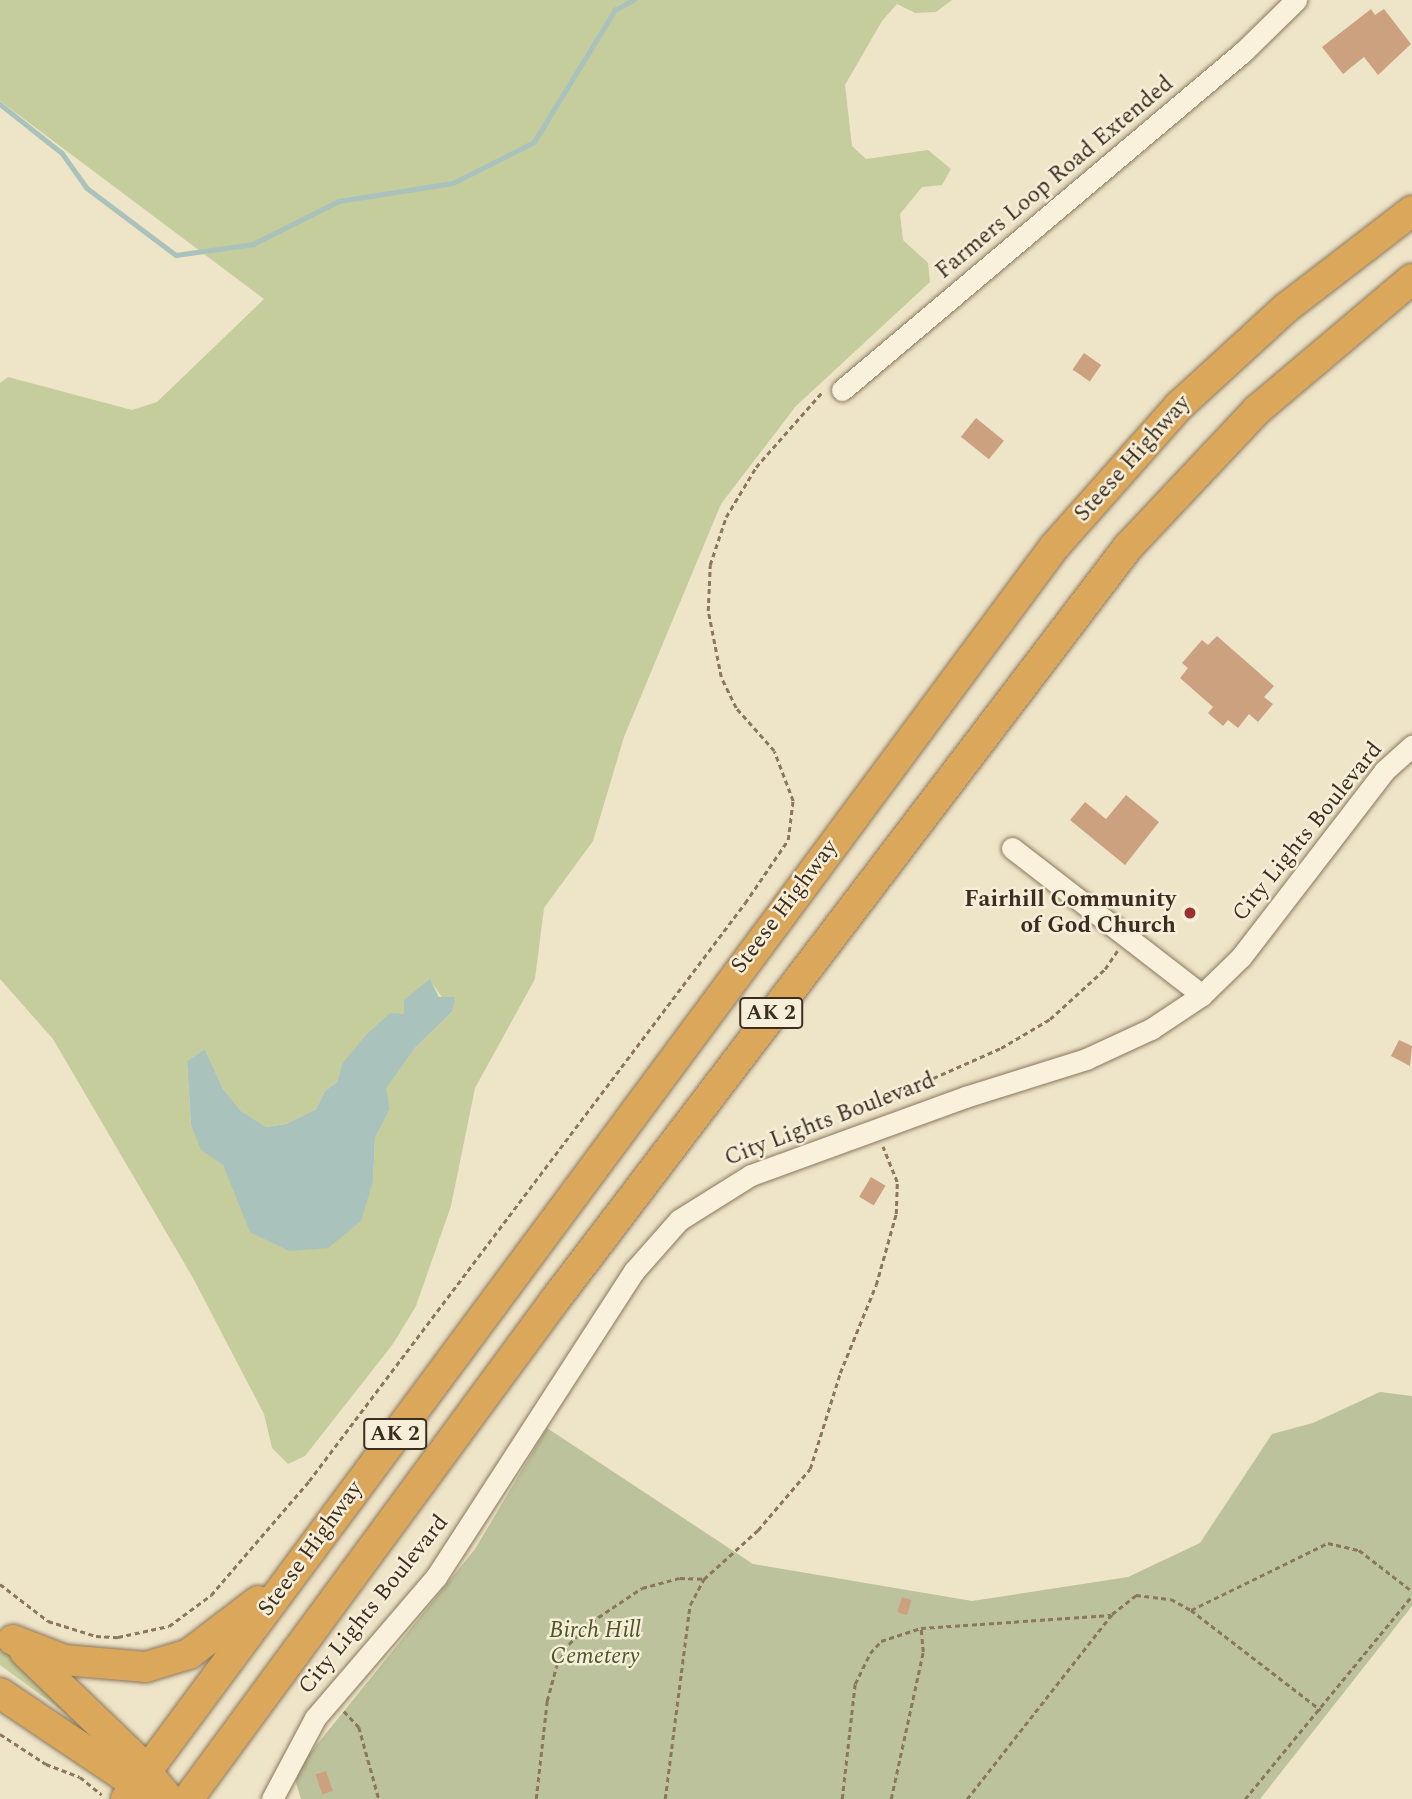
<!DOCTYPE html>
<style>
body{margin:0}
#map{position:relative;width:1412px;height:1799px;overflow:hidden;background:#eee4c8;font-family:Spectral,serif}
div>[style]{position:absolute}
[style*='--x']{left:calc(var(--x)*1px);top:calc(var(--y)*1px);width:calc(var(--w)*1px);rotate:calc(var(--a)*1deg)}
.green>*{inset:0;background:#c6cd9c}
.cemetery>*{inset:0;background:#bcc29b}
.water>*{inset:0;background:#a9c2bc}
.stream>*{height:4.5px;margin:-2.25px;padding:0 2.25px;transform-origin:2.25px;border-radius:2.25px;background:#a9c2bc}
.building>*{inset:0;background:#cca17f;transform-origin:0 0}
.path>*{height:2.5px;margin-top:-1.25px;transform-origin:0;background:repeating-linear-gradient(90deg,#8a775d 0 5px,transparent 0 8.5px)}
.roads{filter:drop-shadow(0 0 2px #8a775d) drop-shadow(0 0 2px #8a775d)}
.minor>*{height:21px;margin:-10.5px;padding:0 10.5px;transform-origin:10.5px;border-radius:10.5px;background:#f9f1dc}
.highway>*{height:30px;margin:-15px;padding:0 15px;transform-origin:15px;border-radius:15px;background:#dba75b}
.dots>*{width:19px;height:19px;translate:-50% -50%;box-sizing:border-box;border:4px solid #f6eed8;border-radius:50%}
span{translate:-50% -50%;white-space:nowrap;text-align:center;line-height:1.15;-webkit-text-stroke:5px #f6eed8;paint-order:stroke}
.shield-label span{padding:2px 5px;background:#f6eed8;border:2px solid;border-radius:5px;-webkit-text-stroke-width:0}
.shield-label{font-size:21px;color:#3b2e20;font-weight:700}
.street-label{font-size:23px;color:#3b2e20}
.poi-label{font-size:23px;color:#3b2e20;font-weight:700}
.right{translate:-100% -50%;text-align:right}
.park-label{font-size:23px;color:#4a5727;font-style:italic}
</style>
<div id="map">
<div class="green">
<i style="clip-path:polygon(evenodd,0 0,952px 0,936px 12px,915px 13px,897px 4px,882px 21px,845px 85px,852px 146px,866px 159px,928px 150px,951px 169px,942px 185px,922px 187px,900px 214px,903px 240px,928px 263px,930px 282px,796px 406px,721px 504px,624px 737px,593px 841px,544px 908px,535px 979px,475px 1088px,451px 1206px,416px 1306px,393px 1344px,305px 1456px,288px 1464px,272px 1448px,264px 1414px,193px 1278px,53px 1039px,0 979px,0 383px,8px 377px,132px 410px,157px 402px,264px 299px,0 101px,0 0,430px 980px,452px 1012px,415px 1048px,385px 1088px,390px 1109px,375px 1138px,373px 1181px,236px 1193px,223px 1165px,191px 1125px,187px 1061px,205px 1049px,223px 1089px,241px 1111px,266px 1127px,286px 1124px,316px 1109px,325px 1091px,337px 1082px,342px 1064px,404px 1014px,430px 980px)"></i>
<i style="clip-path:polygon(0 1643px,76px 1721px,0 1665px)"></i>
</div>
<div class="cemetery">
<i style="clip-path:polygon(1380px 1392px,1412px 1396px,1412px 1606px,1260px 1799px,301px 1799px,296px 1783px,298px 1768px,475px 1549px,547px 1428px,753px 1564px,972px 1601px,1128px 1577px,1200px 1543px,1272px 1434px,1313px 1423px)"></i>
</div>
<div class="water">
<i style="clip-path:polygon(430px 979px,439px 997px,455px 997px,452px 1012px,415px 1048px,386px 1088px,390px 1109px,375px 1138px,373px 1181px,361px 1221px,328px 1248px,289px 1251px,250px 1232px,223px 1165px,201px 1150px,191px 1125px,187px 1061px,205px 1049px,223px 1089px,241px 1111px,266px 1127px,286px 1124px,316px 1109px,325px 1091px,337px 1082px,342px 1064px,366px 1035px,390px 1013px,404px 1014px,404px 1000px)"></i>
</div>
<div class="stream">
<i style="--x:0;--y:104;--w:79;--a:38.3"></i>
<i style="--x:62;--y:153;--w:43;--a:54.5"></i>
<i style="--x:87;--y:188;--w:111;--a:37"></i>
<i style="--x:176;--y:255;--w:78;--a:-8.1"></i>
<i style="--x:253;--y:244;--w:96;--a:-26.6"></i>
<i style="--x:339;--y:201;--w:115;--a:-9"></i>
<i style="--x:453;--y:183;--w:91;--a:-26.8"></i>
<i style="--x:534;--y:142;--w:155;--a:-58.5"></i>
<i style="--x:615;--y:10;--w:21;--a:-29"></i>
</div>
<div class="building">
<i style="clip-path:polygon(1371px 9px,1375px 15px,1384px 9px,1411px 44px,1378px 75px,1364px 57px,1343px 74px,1322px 47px)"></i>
<i style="left:1084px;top:353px;width:21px;height:20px;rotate:35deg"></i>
<i style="left:976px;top:418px;width:36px;height:24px;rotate:39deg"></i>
<i style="clip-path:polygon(1217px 636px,1274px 686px,1264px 697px,1273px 704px,1258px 722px,1249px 714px,1238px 728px,1228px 720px,1223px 726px,1208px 713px,1213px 707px,1180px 678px,1188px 668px,1182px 663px,1202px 640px,1208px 645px)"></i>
<i style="clip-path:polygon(1126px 795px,1159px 822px,1125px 865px,1070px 820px,1085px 802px,1106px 819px)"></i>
<i style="clip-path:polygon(1399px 1040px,1412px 1046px,1410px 1066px,1391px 1056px)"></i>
<i style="left:871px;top:1177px;width:17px;height:23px;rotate:31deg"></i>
<i style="left:902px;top:1597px;width:10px;height:16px;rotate:17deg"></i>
<i style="left:326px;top:1771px;width:21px;height:11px;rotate:71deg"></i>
</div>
<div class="path">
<i style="--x:884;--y:1106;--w:23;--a:-38"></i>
<i style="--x:902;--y:1092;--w:108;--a:-24"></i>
<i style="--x:1001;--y:1048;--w:57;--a:-30.6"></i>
<i style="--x:1050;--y:1019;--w:74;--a:-42.3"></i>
<i style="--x:1105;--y:969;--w:22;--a:-56"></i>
<i style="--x:0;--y:1584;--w:61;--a:37.6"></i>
<i style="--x:48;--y:1621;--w:50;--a:17.4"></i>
<i style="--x:96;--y:1636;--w:22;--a:3"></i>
<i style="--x:118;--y:1637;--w:52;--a:-12.2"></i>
<i style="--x:169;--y:1626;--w:52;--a:-36.4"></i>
<i style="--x:211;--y:1595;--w:150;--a:-49.3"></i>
<i style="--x:309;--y:1481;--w:724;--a:-52.97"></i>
<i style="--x:745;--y:903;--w:76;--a:-55.7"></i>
<i style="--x:788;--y:840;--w:39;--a:-83"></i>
<i style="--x:793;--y:801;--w:53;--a:-110.8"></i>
<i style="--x:774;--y:751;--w:57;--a:-131.5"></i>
<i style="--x:736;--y:708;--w:34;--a:-116"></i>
<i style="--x:721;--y:677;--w:67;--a:-101.1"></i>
<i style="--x:708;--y:611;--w:46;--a:-87.5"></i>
<i style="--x:710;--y:565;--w:51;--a:-71.6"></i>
<i style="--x:726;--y:517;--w:58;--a:-59"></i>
<i style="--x:756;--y:467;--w:101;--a:-48.6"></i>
<i style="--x:1191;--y:1610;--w:153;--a:-26.1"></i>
<i style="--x:1328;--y:1543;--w:32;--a:13"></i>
<i style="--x:1359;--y:1550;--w:67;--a:37.7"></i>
<i style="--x:344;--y:1711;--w:22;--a:47"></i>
<i style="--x:359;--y:1727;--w:75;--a:74.5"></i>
<i style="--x:0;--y:1734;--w:55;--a:33.1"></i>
<i style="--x:46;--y:1764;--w:36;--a:21"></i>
<i style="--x:80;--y:1777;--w:28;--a:39"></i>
<i style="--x:536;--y:1799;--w:99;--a:-83.6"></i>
<i style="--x:547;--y:1701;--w:35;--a:-75"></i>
<i style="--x:556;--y:1667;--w:26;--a:-61"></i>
<i style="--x:569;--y:1644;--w:31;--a:-45"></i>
<i style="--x:591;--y:1622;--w:61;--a:-33.7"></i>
<i style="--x:642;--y:1588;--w:39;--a:-15"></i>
<i style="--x:680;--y:1578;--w:24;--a:2"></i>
<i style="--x:665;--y:1799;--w:196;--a:-82.7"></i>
<i style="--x:690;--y:1605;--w:30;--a:-62"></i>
<i style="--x:704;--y:1579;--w:73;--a:-42.2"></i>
<i style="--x:758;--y:1530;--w:80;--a:-49.6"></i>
<i style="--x:810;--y:1469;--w:101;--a:-72.6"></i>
<i style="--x:840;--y:1373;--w:95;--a:-67.8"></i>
<i style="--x:876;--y:1285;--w:74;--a:-74.3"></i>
<i style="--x:896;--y:1214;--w:32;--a:-88"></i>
<i style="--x:897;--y:1182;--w:38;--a:-112"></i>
<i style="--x:842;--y:1799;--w:116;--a:-83.6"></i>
<i style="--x:855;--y:1684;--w:34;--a:-64"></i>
<i style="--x:870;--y:1653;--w:16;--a:-47"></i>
<i style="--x:881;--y:1641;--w:42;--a:-18"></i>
<i style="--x:921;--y:1628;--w:190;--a:-3.9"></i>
<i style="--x:891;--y:1799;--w:150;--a:-77.7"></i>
<i style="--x:923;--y:1652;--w:24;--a:-95"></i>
<i style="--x:967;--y:1799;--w:235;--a:-51.9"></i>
<i style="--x:1112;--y:1614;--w:31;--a:-38"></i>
<i style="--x:1136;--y:1595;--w:35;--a:7"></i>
<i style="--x:1171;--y:1599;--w:23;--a:29"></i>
<i style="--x:1191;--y:1610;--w:164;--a:37.6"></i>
<i style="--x:1245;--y:1799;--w:263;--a:-50.6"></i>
</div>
<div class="roads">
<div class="minor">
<i style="--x:842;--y:390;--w:526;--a:-40.14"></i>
<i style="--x:1244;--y:51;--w:73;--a:-44.4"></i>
<i style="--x:1012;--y:848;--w:240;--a:37.7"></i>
<i style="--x:272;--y:1799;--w:92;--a:-62"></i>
<i style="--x:315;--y:1718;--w:186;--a:-49.4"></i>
<i style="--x:436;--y:1577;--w:364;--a:-57.1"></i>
<i style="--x:634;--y:1271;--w:68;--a:-48.6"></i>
<i style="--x:679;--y:1220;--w:85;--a:-32"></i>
<i style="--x:751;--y:1175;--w:228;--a:-20"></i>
<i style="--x:965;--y:1097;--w:127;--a:-17.4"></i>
<i style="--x:1086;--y:1059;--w:72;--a:-24.8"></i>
<i style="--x:1151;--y:1029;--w:61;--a:-33.7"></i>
<i style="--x:1202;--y:995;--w:54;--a:-44.3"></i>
<i style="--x:1241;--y:957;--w:235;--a:-52.4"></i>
<i style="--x:1384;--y:771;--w:38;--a:-42"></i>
</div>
<div class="highway">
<i style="--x:13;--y:1640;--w:55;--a:21.4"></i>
<i style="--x:64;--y:1660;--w:82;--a:4.9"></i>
<i style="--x:146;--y:1667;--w:45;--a:-16.8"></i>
<i style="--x:189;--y:1654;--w:87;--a:-37.5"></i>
<i style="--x:25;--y:1652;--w:149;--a:43.9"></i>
<i style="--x:132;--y:1755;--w:57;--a:49.9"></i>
<i style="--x:0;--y:1693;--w:184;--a:33.9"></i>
<i style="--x:126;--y:1799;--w:1560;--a:-53.45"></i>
<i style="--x:1055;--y:546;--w:187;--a:-48.5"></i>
<i style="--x:1179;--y:406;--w:145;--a:-42.5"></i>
<i style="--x:1286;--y:308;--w:159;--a:-37.6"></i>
<i style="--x:188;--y:1799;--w:619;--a:-53.67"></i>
<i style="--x:555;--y:1300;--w:946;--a:-52.73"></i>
<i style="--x:1128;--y:547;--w:188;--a:-46.7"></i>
<i style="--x:1257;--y:410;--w:203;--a:-40.2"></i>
</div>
</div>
<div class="dots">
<i style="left:1190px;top:913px;background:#99302e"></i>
</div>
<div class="shield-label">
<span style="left:771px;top:1013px">AK 2</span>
<span style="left:395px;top:1434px">AK 2</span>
</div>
<div class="street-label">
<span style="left:1055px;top:178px;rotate:-40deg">Farmers Loop Road Extended</span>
<span style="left:1133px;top:459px;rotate:-48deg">Steese Highway</span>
<span style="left:1308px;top:832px;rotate:-51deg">City Lights Boulevard</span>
<span style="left:785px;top:907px;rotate:-53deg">Steese Highway</span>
<span style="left:830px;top:1120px;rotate:-21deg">City Lights Boulevard</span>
<span style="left:311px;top:1549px;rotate:-54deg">Steese Highway</span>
<span style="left:374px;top:1605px;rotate:-51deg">City Lights Boulevard</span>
</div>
<div class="poi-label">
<span class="right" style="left:1176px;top:913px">Fairhill Community<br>of God Church</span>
</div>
<div class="park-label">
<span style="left:595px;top:1644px">Birch Hill<br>Cemetery</span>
</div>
</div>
